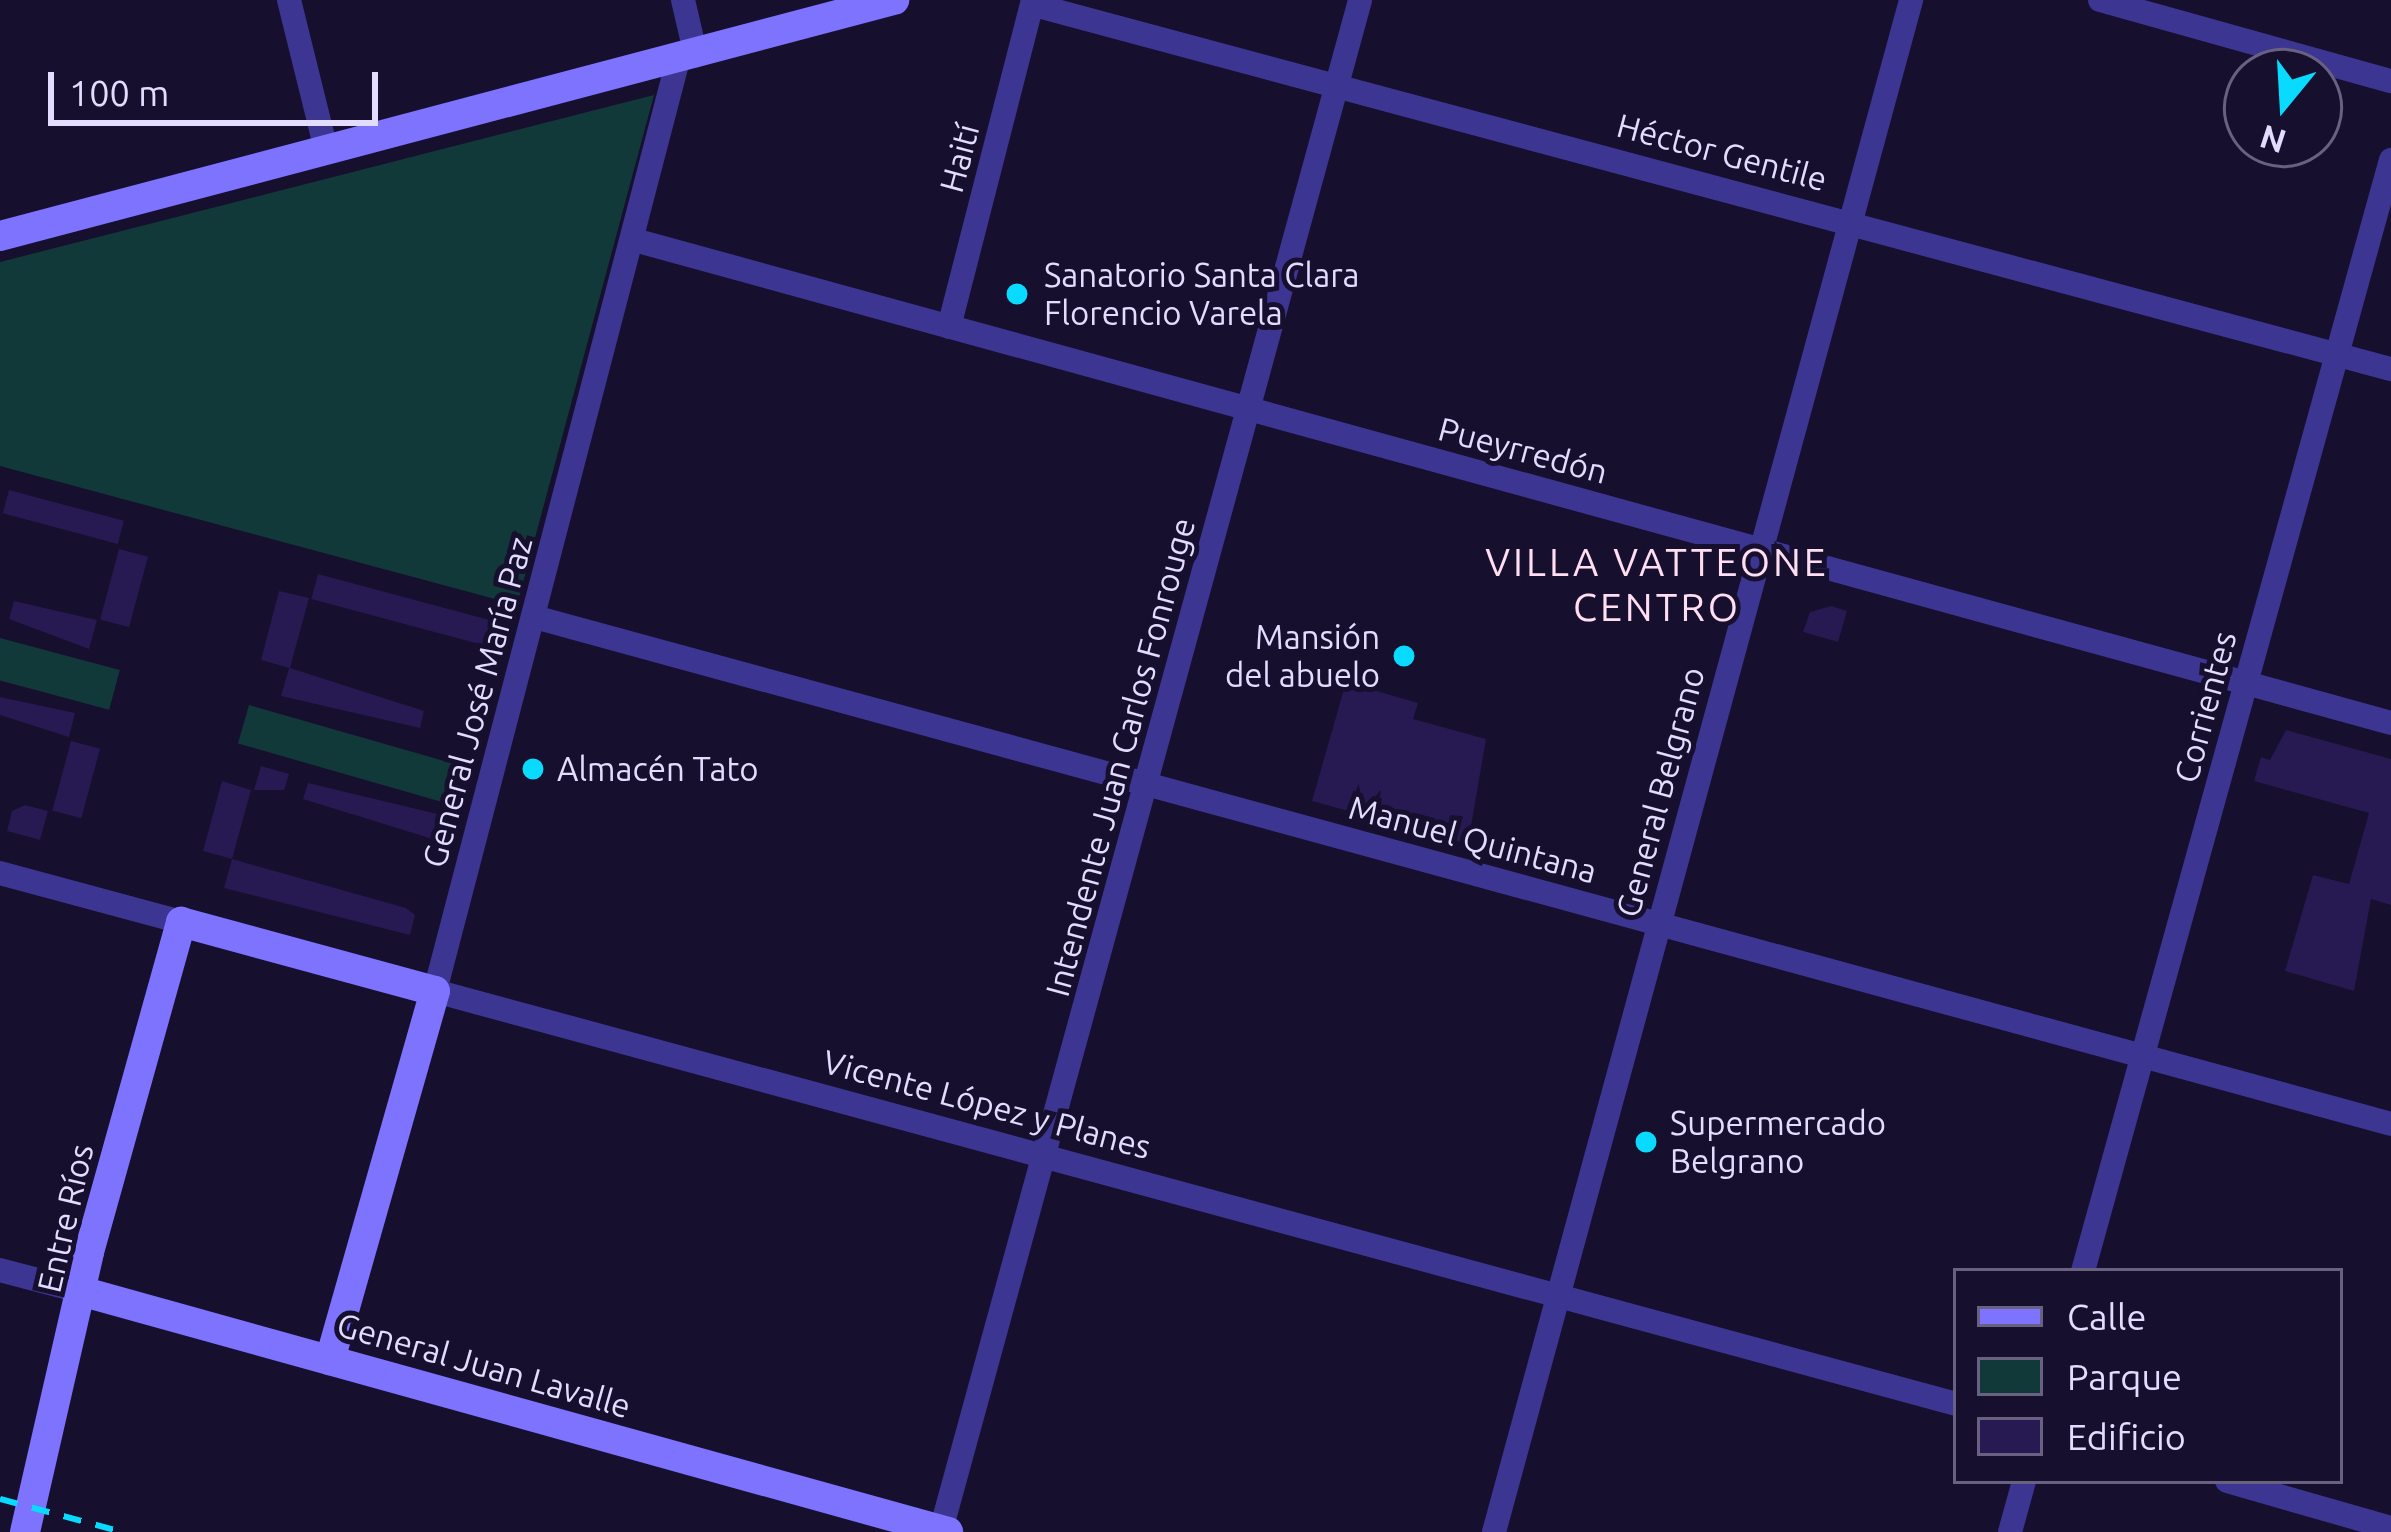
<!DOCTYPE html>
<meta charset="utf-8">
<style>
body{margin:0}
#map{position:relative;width:2391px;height:1532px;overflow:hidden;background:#160f2e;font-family:Ubuntu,sans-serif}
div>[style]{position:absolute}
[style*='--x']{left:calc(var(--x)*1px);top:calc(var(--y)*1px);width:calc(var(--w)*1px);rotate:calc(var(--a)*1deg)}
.green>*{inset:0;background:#113939;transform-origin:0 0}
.building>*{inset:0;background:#271951;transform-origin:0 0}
.street>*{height:24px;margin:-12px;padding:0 12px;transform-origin:12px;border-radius:12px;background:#3d3592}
.secondary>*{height:30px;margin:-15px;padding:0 15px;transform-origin:15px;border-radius:15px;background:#7d73ff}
.rail>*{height:6px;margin-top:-3px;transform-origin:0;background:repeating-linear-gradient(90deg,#08dbff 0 18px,transparent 0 33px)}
.dots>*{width:33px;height:33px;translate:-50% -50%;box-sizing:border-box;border:6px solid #160f2e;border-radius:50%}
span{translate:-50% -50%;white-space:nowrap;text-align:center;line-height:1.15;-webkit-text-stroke:10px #160f2e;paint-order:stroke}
.street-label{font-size:33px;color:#e2dcff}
.poi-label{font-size:33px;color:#e2dcff}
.left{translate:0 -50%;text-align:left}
.right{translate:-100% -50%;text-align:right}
.quarter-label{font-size:39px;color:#ffdef2;letter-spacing:3px}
.legend{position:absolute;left:1953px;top:1268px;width:390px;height:216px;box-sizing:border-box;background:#160f2e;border:3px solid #686182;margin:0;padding:15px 21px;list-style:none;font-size:36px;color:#e2dcff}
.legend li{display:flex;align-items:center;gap:24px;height:60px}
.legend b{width:60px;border:3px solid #686182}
.north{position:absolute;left:2223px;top:48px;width:120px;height:120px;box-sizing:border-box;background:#160f2e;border:3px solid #686182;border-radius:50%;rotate:198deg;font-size:33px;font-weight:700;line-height:48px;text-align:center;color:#e2dcff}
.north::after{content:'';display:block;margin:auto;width:42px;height:54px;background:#08dbff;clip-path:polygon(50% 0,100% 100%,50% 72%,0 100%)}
.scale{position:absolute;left:48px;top:72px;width:330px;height:54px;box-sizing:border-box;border:6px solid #e2dcff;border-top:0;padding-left:15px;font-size:36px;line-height:42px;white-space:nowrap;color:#e2dcff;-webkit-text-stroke:9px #160f2e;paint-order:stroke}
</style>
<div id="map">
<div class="green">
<i style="clip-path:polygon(654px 95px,517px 605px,0 466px,0 262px)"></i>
<i style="left:0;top:638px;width:124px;height:41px;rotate:15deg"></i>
<i style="left:249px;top:705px;width:226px;height:40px;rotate:16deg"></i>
</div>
<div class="building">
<i style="left:9px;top:490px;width:119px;height:24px;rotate:15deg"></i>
<i style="left:119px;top:549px;width:30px;height:73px;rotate:15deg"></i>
<i style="left:318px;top:574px;width:193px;height:26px;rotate:15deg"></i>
<i style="clip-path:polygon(279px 591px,309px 598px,290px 668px,424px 711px,420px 728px,281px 696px,289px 668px,261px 660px)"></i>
<i style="clip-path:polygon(14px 601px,97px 620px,89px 649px,9px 619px)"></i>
<i style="clip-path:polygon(1831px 606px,1847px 611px,1838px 642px,1803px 632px,1810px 612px)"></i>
<i style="clip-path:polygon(1346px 682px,1418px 703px,1413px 719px,1486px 739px,1468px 844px,1312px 801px)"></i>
<i style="clip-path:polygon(0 697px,75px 713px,69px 737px,0 715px)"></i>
<i style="clip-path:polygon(2286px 730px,2391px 759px,2391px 905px,2371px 899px,2354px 991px,2285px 971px,2313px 875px,2349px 884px,2369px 813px,2254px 781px,2261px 757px,2270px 760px)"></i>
<i style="left:71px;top:741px;width:30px;height:72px;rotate:15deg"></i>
<i style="clip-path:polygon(261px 766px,289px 774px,284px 790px,254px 790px)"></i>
<i style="clip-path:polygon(222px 781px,251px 790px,232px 859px,406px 908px,415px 915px,410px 935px,224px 888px,232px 859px,203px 851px)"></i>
<i style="clip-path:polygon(308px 783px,446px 816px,439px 841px,303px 799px)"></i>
<i style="clip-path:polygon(25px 805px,48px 811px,40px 840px,7px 831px,12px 811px)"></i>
</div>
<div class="street">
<i style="--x:289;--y:0;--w:154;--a:76.1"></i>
<i style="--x:683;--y:0;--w:57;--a:76.9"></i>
<i style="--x:2100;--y:0;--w:302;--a:15.6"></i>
<i style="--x:1034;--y:5;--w:1405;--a:15.02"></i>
<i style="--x:678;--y:60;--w:962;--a:104.63"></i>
<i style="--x:435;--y:991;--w:1576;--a:15.19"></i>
<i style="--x:638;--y:241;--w:1818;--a:15.37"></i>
<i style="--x:949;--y:327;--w:338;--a:-75.6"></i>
<i style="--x:538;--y:618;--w:1921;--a:15.27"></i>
<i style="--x:0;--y:873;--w:188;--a:15.1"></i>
<i style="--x:0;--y:1270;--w:87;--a:14.7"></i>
<i style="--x:2083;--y:1271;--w:1153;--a:-74.51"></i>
<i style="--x:2227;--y:1481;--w:171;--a:16"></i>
<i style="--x:941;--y:1530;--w:1586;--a:-74.68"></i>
<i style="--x:1494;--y:1532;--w:1588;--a:-74.77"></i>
<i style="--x:2010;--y:1532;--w:53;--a:-74.6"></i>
</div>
<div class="secondary">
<i style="--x:0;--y:236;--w:925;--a:-14.79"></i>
<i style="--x:84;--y:1292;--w:897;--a:15.52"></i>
<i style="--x:25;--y:1532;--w:287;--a:-77.1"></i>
<i style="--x:89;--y:1252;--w:343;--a:-74.4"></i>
<i style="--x:181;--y:922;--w:263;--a:15.2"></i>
<i style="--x:435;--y:991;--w:384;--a:105.9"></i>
</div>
<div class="rail">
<i style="--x:0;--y:1499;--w:126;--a:15.1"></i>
</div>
<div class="dots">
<i style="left:1017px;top:294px;background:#08dbff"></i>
<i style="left:1404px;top:656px;background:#08dbff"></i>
<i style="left:533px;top:769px;background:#08dbff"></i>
<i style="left:1646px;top:1142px;background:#08dbff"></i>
</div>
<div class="street-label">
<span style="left:1722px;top:152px;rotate:15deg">Héctor Gentile</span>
<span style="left:959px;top:158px;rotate:-75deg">Haití</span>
<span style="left:1523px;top:450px;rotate:15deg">Pueyrredón</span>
<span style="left:477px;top:702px;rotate:-75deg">General José María Paz</span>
<span style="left:2205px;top:707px;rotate:-75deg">Corrientes</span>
<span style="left:1120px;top:757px;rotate:-75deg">Intendente Juan Carlos Fonrouge</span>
<span style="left:1660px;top:792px;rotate:-75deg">General Belgrano</span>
<span style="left:1473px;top:839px;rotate:15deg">Manuel Quintana</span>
<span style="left:987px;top:1104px;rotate:15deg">Vicente López y Planes</span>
<span style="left:65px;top:1218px;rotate:-77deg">Entre Ríos</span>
<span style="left:484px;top:1365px;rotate:16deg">General Juan Lavalle</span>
</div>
<div class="poi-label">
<span class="left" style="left:1044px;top:294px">Sanatorio Santa Clara<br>Florencio Varela</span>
<span class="right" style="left:1380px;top:656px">Mansión<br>del abuelo</span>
<span class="left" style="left:557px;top:769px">Almacén Tato</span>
<span class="left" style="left:1670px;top:1142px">Supermercado<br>Belgrano</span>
</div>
<div class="quarter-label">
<span style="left:1657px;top:585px">VILLA VATTEONE<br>CENTRO</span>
</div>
<ul class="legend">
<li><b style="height:15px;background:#7d73ff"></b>Calle</li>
<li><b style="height:33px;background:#113939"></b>Parque</li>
<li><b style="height:33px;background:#271951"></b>Edificio</li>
</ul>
<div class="north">N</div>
<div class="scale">100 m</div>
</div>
